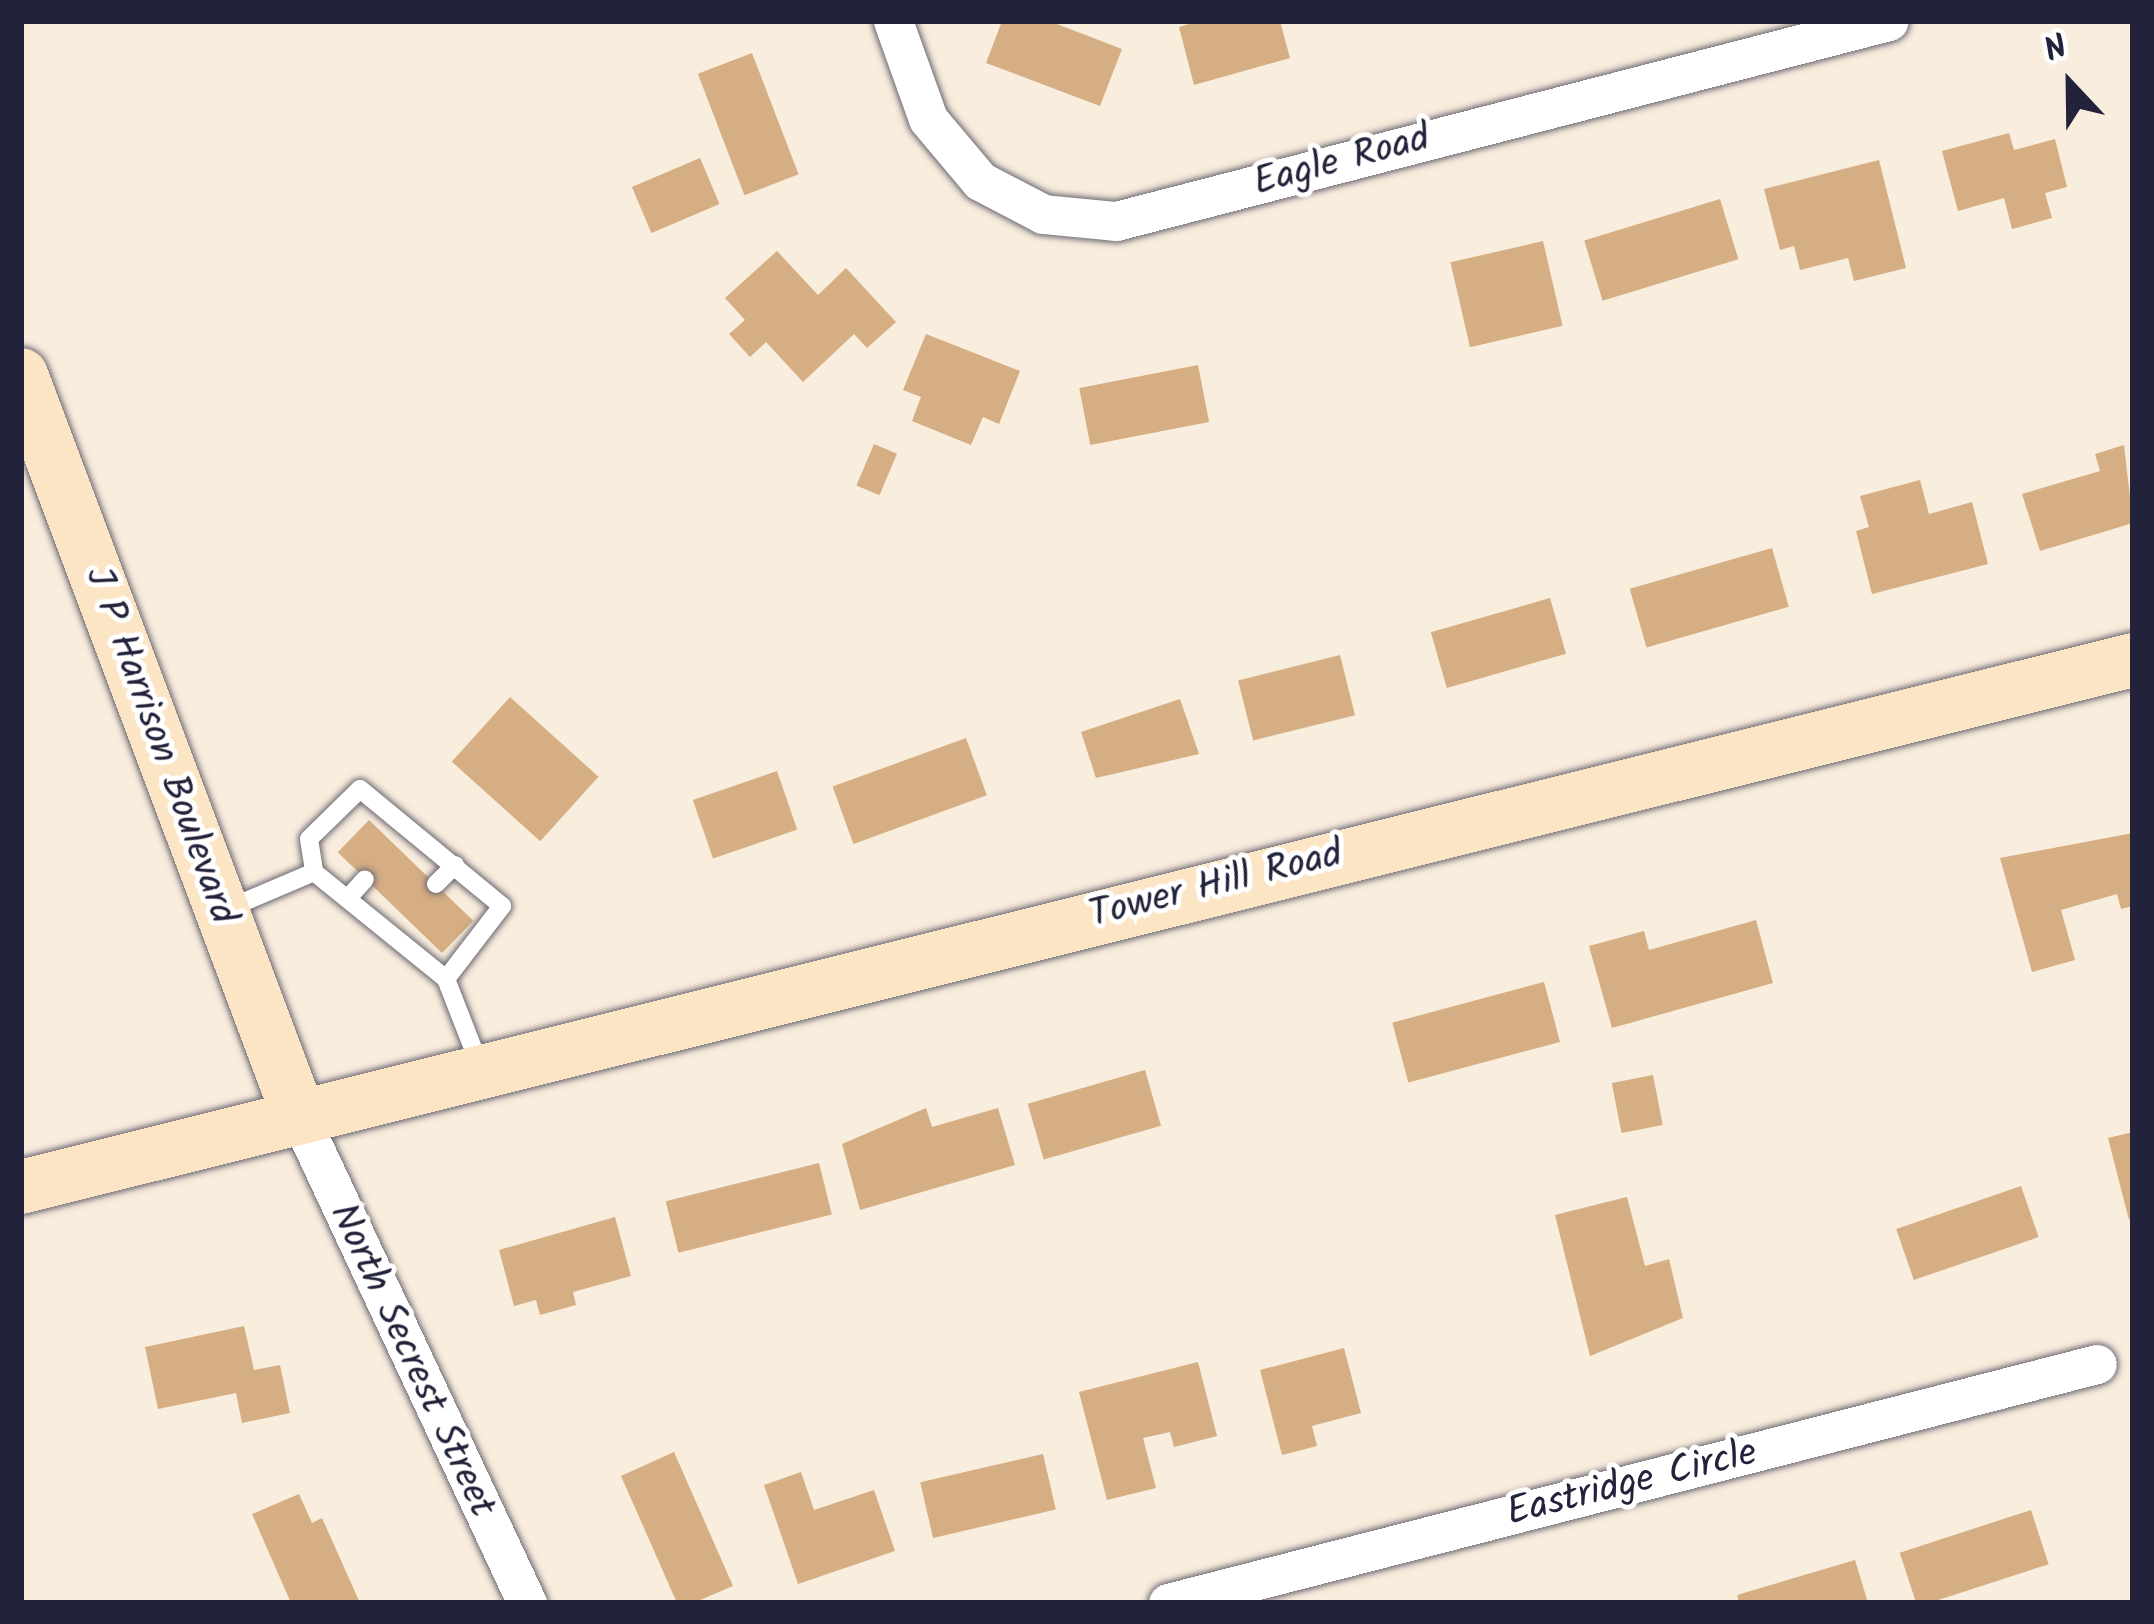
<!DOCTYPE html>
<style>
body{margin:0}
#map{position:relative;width:2154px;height:1624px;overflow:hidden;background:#f9eddd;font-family:Kalam,sans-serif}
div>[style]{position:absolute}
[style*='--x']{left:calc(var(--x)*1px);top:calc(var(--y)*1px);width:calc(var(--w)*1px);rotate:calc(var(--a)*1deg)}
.building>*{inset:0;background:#d5ae83;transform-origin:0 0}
.roads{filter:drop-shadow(0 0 3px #6d6974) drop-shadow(0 0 3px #6d6974)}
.lane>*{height:18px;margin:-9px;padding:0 9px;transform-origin:9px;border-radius:9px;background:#fff}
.street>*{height:39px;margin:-19.5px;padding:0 19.5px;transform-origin:19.5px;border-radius:19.5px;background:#fff}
.secondary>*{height:54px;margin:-27px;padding:0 27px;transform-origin:27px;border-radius:27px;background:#fce5c4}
span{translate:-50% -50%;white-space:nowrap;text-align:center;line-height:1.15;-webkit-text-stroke:10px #fff;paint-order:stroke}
.street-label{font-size:39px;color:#22223b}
.frame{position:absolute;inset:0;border:24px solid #22223b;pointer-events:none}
.north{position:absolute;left:2010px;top:24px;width:120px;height:120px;-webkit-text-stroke:9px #fff;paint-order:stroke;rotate:338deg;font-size:33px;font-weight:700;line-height:48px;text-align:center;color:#22223b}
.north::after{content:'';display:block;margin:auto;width:42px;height:54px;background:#22223b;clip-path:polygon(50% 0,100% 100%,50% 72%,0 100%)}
</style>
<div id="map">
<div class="building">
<i style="clip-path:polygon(1002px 21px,1049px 21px,1122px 49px,1100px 106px,986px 63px)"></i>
<i style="clip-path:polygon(1200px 21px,1280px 21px,1290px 58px,1194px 85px,1179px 27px)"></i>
<i style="left:752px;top:53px;width:130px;height:58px;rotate:69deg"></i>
<i style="clip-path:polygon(2009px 133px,2014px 150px,2055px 139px,2067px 187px,2045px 193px,2052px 218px,2012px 229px,2004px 198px,1958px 211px,1942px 151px)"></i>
<i style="left:700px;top:158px;width:50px;height:74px;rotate:67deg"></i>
<i style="clip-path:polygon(1879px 160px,1906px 268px,1854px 281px,1848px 258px,1800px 270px,1794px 246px,1780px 250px,1764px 189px)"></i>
<i style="left:1720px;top:199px;width:63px;height:142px;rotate:73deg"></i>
<i style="left:1543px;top:241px;width:87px;height:95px;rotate:77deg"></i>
<i style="clip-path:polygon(777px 251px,818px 295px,846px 268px,896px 322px,867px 348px,854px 334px,803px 382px,766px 342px,750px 357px,729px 334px,745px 320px,725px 298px)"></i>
<i style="clip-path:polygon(926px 334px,1020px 371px,999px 424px,983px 417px,971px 445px,912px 421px,921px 397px,903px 390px)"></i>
<i style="left:1198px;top:365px;width:58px;height:121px;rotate:79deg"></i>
<i style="left:874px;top:444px;width:25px;height:45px;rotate:23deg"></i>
<i style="clip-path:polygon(2124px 445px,2133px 523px,2040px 551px,2022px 494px,2100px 471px,2095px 454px)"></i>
<i style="clip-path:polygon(1920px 480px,1929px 514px,1972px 502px,1988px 564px,1872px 594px,1856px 531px,1869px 527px,1860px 496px)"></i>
<i style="left:1772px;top:548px;width:61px;height:148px;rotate:74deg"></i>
<i style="left:1550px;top:598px;width:58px;height:124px;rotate:74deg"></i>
<i style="left:1340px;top:655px;width:62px;height:105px;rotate:76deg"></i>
<i style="left:510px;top:697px;width:119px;height:87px;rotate:42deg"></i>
<i style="clip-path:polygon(1180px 699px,1199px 754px,1096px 778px,1081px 732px)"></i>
<i style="left:966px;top:738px;width:61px;height:142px;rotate:70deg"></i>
<i style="left:777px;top:771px;width:62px;height:89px;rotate:71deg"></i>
<i style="left:369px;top:820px;width:145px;height:45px;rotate:44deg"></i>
<i style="clip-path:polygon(2133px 833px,2133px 906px,2121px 909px,2117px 894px,2061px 910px,2075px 960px,2032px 972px,2000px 858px)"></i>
<i style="clip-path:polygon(1756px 920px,1773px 983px,1612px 1028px,1589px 946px,1644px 931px,1649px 950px)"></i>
<i style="left:1544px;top:982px;width:62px;height:157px;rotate:75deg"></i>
<i style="left:1145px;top:1070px;width:58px;height:122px;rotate:74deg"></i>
<i style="left:1653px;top:1075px;width:51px;height:42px;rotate:79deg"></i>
<i style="clip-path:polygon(926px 1108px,932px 1127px,998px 1108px,1015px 1165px,860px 1210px,842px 1144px)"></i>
<i style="clip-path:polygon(2133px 1132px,2133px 1219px,2129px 1220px,2108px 1138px)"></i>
<i style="left:819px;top:1163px;width:53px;height:158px;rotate:76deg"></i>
<i style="left:2021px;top:1186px;width:54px;height:132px;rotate:71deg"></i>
<i style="clip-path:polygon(1627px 1197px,1645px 1266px,1669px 1259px,1683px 1318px,1590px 1356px,1555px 1215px)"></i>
<i style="clip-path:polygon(615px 1217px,631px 1276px,573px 1292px,576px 1305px,540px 1315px,536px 1300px,514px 1306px,499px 1250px)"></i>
<i style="clip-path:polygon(244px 1326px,254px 1370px,280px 1365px,290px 1413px,242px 1423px,236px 1393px,158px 1409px,145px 1347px)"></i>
<i style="clip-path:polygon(1344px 1348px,1361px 1413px,1312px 1426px,1317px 1446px,1282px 1455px,1260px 1370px)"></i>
<i style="clip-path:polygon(1198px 1362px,1217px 1436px,1174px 1447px,1170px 1432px,1143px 1438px,1156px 1488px,1107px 1500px,1079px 1392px)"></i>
<i style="clip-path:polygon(674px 1452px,733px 1586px,693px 1603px,677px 1603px,621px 1476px)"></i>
<i style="left:1043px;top:1454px;width:57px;height:126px;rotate:77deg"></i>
<i style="clip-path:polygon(801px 1472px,814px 1510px,874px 1490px,895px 1551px,798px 1584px,764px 1485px)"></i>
<i style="clip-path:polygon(299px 1494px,312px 1523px,322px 1518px,360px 1603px,291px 1603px,252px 1514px)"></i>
<i style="left:2031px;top:1510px;width:57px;height:138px;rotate:72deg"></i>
<i style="clip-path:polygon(1855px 1560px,1868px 1603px,1739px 1603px,1737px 1595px)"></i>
</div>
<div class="roads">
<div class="lane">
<i style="--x:436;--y:884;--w:27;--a:-45"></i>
<i style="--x:348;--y:898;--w:25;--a:-48"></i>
<i style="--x:225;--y:910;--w:97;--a:-23.1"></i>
<i style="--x:314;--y:872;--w:170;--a:39"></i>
<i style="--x:446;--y:979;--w:92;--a:-52.5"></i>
<i style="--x:502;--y:906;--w:184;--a:-140.5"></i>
<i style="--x:360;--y:789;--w:71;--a:135.6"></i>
<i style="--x:309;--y:839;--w:33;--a:81"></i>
<i style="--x:446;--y:979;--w:97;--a:68.7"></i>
</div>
<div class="street">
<i style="--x:893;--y:21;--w:104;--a:70.3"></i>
<i style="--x:928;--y:119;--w:81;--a:50"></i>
<i style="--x:980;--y:181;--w:71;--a:27.6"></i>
<i style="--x:1043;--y:214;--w:73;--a:5.5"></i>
<i style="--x:1116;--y:221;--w:798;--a:-14.51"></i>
<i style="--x:299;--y:1116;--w:538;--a:64.91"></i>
<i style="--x:1168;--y:1603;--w:959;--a:-14.43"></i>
</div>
<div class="secondary">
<i style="--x:21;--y:375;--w:791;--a:69.44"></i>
<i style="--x:21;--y:1187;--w:2177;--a:-14.01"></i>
</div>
</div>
<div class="street-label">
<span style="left:1342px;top:162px;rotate:-15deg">Eagle Road</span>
<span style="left:159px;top:746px;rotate:70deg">J P Harrison Boulevard</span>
<span style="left:1216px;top:886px;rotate:-14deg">Tower Hill Road</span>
<span style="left:411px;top:1361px;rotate:65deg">North Secrest Street</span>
<span style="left:1632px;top:1484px;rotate:-14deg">Eastridge Circle</span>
</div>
<div class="frame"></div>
<div class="north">N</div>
</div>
